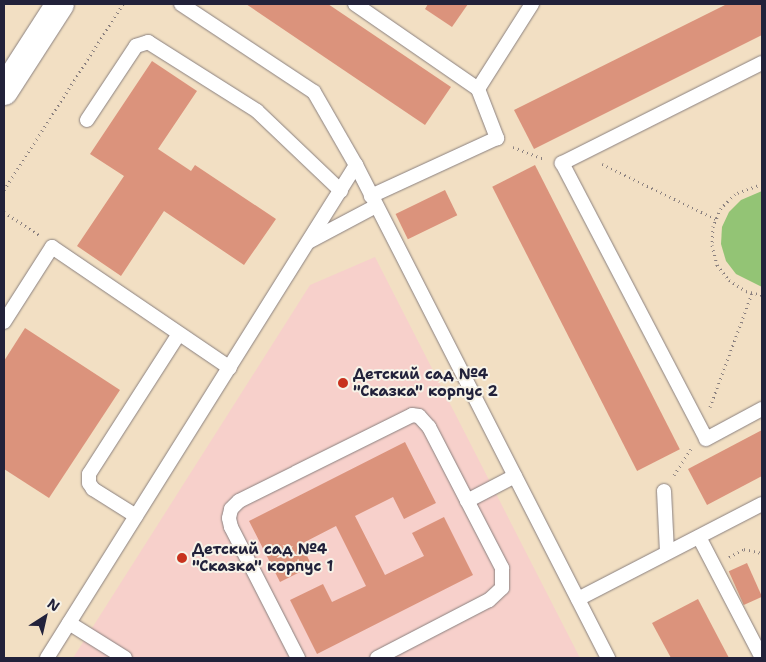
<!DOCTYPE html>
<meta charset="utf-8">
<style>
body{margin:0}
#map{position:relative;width:766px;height:662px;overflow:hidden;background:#f2dfc3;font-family:"Shantell Sans",sans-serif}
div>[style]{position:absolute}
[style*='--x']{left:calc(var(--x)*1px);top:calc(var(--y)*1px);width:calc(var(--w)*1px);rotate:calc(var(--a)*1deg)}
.built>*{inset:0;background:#f7d0cb}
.green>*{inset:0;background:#93c475}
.building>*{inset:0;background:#db937c;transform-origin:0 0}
.path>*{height:3px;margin-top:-1.5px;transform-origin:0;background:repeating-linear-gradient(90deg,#8a807f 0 1px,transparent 0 5px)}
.roads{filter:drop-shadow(0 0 1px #8a807f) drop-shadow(0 0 1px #8a807f)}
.lane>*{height:14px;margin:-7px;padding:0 7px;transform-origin:7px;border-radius:7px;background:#fff}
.secondary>*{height:28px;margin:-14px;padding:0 14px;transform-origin:14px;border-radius:14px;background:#fff}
.dots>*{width:14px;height:14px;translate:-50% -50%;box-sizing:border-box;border:2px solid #f7f3e8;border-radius:50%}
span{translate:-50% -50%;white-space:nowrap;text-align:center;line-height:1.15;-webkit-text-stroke:4px #f7f3e8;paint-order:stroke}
.poi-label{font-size:15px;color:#22223b;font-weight:700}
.left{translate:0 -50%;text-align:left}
.frame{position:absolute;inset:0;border:5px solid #22223b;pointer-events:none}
.north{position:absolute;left:20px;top:592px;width:50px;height:50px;-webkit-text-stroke:4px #f7f3e8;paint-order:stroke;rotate:35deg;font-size:14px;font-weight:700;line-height:20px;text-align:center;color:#22223b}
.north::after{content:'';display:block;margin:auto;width:18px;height:22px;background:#22223b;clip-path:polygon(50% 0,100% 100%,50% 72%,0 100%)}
</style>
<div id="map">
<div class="built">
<i style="clip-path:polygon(375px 257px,580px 658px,73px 658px,310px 285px)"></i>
</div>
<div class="green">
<i style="clip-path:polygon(762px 191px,762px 287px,736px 274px,726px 261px,721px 244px,722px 227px,729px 212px,741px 200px)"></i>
</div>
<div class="building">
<i style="clip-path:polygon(246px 4px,328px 4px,451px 87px,425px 125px)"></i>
<i style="clip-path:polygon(428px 4px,468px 4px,452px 27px,425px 9px)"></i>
<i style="clip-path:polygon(727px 4px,762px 4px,762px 35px,534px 149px,514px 110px)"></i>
<i style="clip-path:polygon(152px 61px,197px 91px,158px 149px,191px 171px,195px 165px,276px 219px,244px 265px,164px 211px,121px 276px,77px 246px,124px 176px,90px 154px)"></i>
<i style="left:535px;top:165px;width:319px;height:48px;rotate:63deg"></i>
<i style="left:445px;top:190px;width:28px;height:55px;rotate:64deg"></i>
<i style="clip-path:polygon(25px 328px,120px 390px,49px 498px,4px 469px,4px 361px)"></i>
<i style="clip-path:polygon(762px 430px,762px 476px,707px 505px,688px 469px)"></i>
<i style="clip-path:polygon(405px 442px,436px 503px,404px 519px,393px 497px,355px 516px,385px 575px,424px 556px,412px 533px,444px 517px,473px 575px,317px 654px,290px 600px,323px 584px,332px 602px,366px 586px,336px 526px,301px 544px,312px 566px,280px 582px,249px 521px)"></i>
<i style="left:747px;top:563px;width:37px;height:20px;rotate:66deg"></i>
<i style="clip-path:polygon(698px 599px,729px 658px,671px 658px,652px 623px)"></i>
</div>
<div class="path">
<i style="--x:513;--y:147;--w:33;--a:21"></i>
<i style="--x:602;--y:164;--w:127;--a:25.8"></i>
<i style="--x:762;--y:184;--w:29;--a:160"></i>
<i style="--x:735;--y:194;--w:20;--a:135"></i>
<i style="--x:721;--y:208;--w:20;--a:114"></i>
<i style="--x:713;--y:226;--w:19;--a:93"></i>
<i style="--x:712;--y:245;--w:21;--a:76"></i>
<i style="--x:717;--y:265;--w:19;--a:51"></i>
<i style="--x:729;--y:280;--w:20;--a:33"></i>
<i style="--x:746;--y:291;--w:16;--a:14"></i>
<i style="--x:4;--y:190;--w:221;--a:-57.4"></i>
<i style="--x:4;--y:212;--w:42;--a:33.3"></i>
<i style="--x:710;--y:407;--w:121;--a:-69.8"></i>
<i style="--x:674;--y:475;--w:31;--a:-57"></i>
<i style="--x:729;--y:557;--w:17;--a:-28"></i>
<i style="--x:744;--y:549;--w:18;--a:13"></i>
</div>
<div class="roads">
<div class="lane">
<i style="--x:181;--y:4;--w:159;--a:33.5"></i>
<i style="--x:314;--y:92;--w:84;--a:60.1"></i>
<i style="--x:356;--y:165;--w:554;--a:62.93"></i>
<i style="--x:355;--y:4;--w:150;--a:34.6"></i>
<i style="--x:478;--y:89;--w:53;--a:68.8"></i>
<i style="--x:497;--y:138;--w:139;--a:155.3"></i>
<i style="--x:762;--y:63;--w:224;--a:153.4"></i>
<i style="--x:562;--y:163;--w:311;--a:62.4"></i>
<i style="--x:706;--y:439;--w:64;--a:-28.2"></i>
<i style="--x:478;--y:89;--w:101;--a:-57.6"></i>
<i style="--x:87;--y:120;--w:89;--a:-56.5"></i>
<i style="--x:136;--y:46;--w:13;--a:-18"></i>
<i style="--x:148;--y:42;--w:129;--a:32.3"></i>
<i style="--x:257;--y:111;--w:116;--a:43.6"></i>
<i style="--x:310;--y:241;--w:75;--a:-27.9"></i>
<i style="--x:4;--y:322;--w:89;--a:-57.4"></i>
<i style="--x:52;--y:247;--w:215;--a:34.2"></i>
<i style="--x:664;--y:491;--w:61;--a:87.2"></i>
<i style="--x:467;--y:501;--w:54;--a:-27.5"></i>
<i style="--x:136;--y:516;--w:51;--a:-147.9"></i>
<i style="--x:93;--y:489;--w:7;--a:-124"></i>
<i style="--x:89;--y:483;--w:9;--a:-90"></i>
<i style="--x:89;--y:474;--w:166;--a:-57.3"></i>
<i style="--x:699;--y:537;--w:136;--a:62.5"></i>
<i style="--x:578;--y:599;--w:207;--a:-27.3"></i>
<i style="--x:69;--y:623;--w:66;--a:32"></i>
<i style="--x:47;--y:658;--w:582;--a:-57.92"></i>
<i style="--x:298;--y:658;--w:147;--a:-117.1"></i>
<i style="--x:231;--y:527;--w:9;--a:-103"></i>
<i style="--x:229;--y:518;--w:9;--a:-77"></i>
<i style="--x:231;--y:509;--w:11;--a:-45"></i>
<i style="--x:239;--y:501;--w:193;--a:-26.4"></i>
<i style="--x:412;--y:415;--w:7;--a:8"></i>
<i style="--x:419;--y:416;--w:15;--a:48"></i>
<i style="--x:429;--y:427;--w:159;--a:62.6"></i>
<i style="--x:502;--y:568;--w:20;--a:90"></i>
<i style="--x:502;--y:588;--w:18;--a:137"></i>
<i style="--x:489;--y:600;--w:126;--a:152.6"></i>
</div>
<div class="secondary">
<i style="--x:4;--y:91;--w:103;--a:-57.2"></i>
</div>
</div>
<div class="dots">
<i style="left:343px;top:383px;background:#c8321e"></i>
<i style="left:182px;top:558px;background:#c8321e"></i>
</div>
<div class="poi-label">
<span class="left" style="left:353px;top:383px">Детский сад №4<br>"Сказка" корпус 2</span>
<span class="left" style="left:192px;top:558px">Детский сад №4<br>"Сказка" корпус 1</span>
</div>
<div class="frame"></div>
<div class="north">N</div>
</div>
